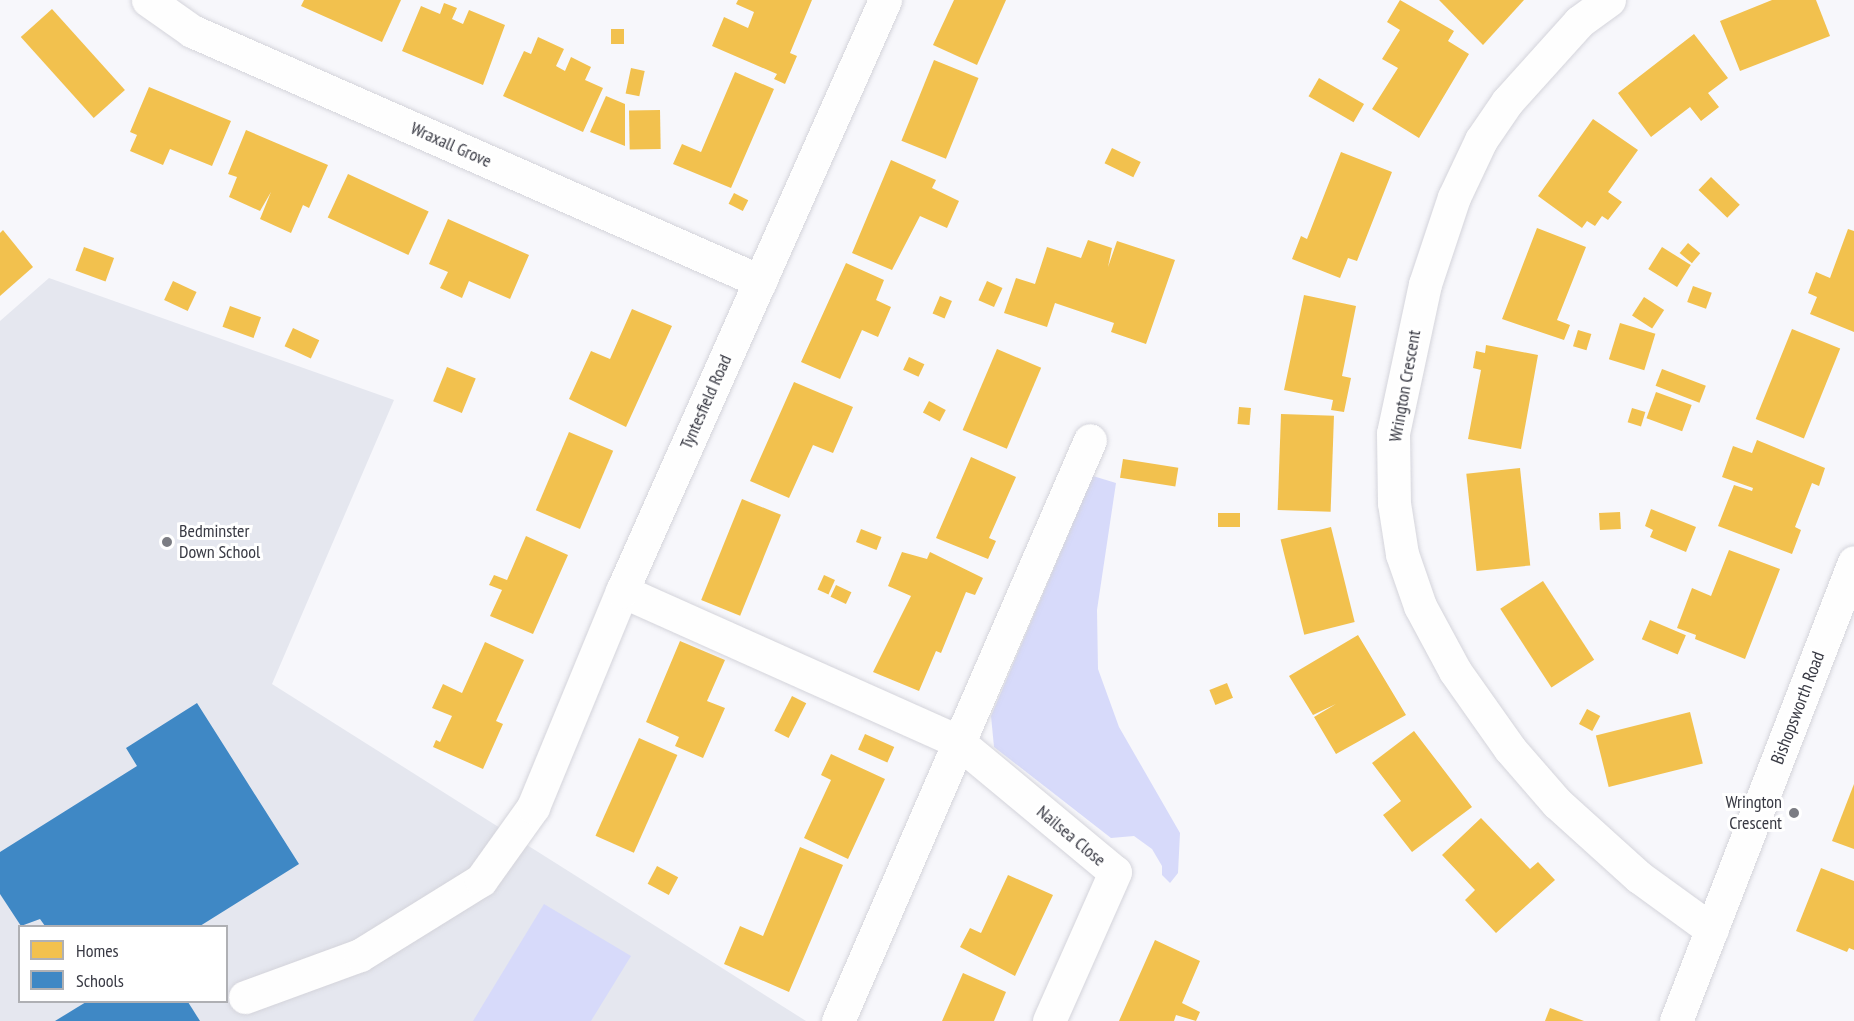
<!DOCTYPE html>
<style>
body{margin:0}
#map{position:relative;width:1854px;height:1021px;overflow:hidden;background:#f7f7fb;font-family:"PT Sans Narrow",sans-serif}
div>[style]{position:absolute}
[style*='--x']{left:calc(var(--x)*1px);top:calc(var(--y)*1px);width:calc(var(--w)*1px);rotate:calc(var(--a)*1deg)}
.built>*{inset:0;background:#e5e7ef}
.green>*{inset:0;background:#d7dafa}
.homes>*{inset:0;background:#f2c14e;transform-origin:0 0}
.schools>*{inset:0;background:#3f88c5}
.roads{filter:drop-shadow(0 0 2px #d4d4db) drop-shadow(0 0 2px #d4d4db)}
.minor>*{height:33px;margin:-16.5px;padding:0 16.5px;transform-origin:16.5px;border-radius:16.5px;background:#fefefe}
.dots>*{width:16px;height:16px;translate:-50% -50%;box-sizing:border-box;border:3px solid #fff;border-radius:50%}
span{translate:-50% -50%;white-space:nowrap;text-align:center;line-height:1.15;-webkit-text-stroke:6px #fff;paint-order:stroke}
.street-label{font-size:18px;color:#383943}
.poi-label{font-size:18px;color:#383943}
.left{translate:0 -50%;text-align:left}
.right{translate:-100% -50%;text-align:right}
.legend{position:absolute;left:18px;top:925px;width:210px;height:78px;box-sizing:border-box;background:#fff;border:2px solid #afb0b4;margin:0;padding:8px 10px;list-style:none;font-size:18px;color:#383943}
.legend li{display:flex;align-items:center;gap:12px;height:30px}
.legend b{width:30px;border:2px solid #afb0b4}
</style>
<div id="map">
<div class="built">
<i style="clip-path:polygon(evenodd,49px 278px,394px 400px,272px 684px,806px 1021px,0 1021px,0 321px,49px 278px,20px 926px,226px 926px,226px 1002px,20px 1002px,20px 926px)"></i>
</div>
<div class="green">
<i style="clip-path:polygon(1093px 476px,1116px 483px,1097px 610px,1098px 669px,1119px 727px,1180px 833px,1178px 873px,1170px 883px,1162px 875px,1162px 866px,1152px 849px,1134px 836px,1111px 838px,994px 747px,991px 716px)"></i>
<i style="clip-path:polygon(544px 904px,631px 956px,591px 1021px,473px 1021px)"></i>
</div>
<div class="homes">
<i style="clip-path:polygon(304px 0,401px 0,382px 42px,301px 6px)"></i>
<i style="clip-path:polygon(738px 0,812px 0,790px 53px,797px 56px,785px 84px,774px 79px,777px 74px,712px 46px,724px 17px,748px 28px,754px 12px,736px 4px)"></i>
<i style="clip-path:polygon(954px 0,1006px 0,977px 65px,933px 45px)"></i>
<i style="clip-path:polygon(1400px 0,1454px 31px,1448px 41px,1469px 54px,1419px 138px,1372px 109px,1398px 68px,1382px 59px,1400px 30px,1387px 22px)"></i>
<i style="clip-path:polygon(1439px 0,1524px 0,1483px 45px)"></i>
<i style="clip-path:polygon(1772px 0,1816px 0,1830px 36px,1740px 71px,1720px 21px)"></i>
<i style="clip-path:polygon(444px 3px,457px 8px,452px 19px,463px 24px,469px 10px,505px 25px,483px 85px,402px 51px,421px 6px,440px 14px)"></i>
<i style="left:52px;top:9px;width:109px;height:42px;rotate:48deg"></i>
<i style="left:611px;top:29px;width:13px;height:15px"></i>
<i style="clip-path:polygon(1694px 34px,1728px 78px,1708px 93px,1719px 107px,1701px 121px,1690px 107px,1651px 137px,1618px 93px)"></i>
<i style="clip-path:polygon(538px 37px,564px 49px,556px 66px,565px 71px,571px 57px,591px 67px,585px 80px,603px 88px,583px 132px,503px 96px,524px 51px,531px 54px)"></i>
<i style="left:934px;top:60px;width:48px;height:87px;rotate:22deg"></i>
<i style="left:631px;top:68px;width:14px;height:26px;rotate:12deg"></i>
<i style="clip-path:polygon(735px 72px,774px 89px,731px 188px,673px 164px,682px 144px,701px 152px)"></i>
<i style="left:1319px;top:78px;width:52px;height:21px;rotate:30deg"></i>
<i style="clip-path:polygon(149px 87px,231px 121px,212px 166px,170px 149px,163px 165px,130px 151px,137px 135px,130px 132px)"></i>
<i style="clip-path:polygon(606px 96px,625px 104px,625px 146px,590px 132px)"></i>
<i style="left:660px;top:110px;width:39px;height:31px;rotate:89deg"></i>
<i style="clip-path:polygon(1593px 119px,1638px 150px,1608px 192px,1622px 202px,1608px 220px,1602px 216px,1595px 226px,1587px 221px,1582px 228px,1538px 196px)"></i>
<i style="clip-path:polygon(246px 130px,328px 165px,309px 208px,303px 205px,291px 233px,260px 219px,271px 192px,260px 211px,229px 197px,237px 177px,228px 174px)"></i>
<i style="left:1112px;top:148px;width:32px;height:17px;rotate:26deg"></i>
<i style="clip-path:polygon(1341px 152px,1392px 172px,1357px 261px,1348px 258px,1340px 278px,1292px 259px,1301px 236px,1307px 239px)"></i>
<i style="clip-path:polygon(891px 160px,936px 180px,932px 188px,959px 201px,947px 228px,920px 216px,892px 270px,852px 253px)"></i>
<i style="left:348px;top:174px;width:89px;height:48px;rotate:25deg"></i>
<i style="left:1711px;top:177px;width:40px;height:18px;rotate:44deg"></i>
<i style="left:734px;top:193px;width:16px;height:12px;rotate:27deg"></i>
<i style="clip-path:polygon(448px 219px,529px 255px,510px 299px,469px 281px,462px 298px,440px 288px,448px 272px,429px 264px)"></i>
<i style="clip-path:polygon(1537px 228px,1586px 247px,1557px 320px,1570px 325px,1564px 340px,1502px 319px)"></i>
<i style="clip-path:polygon(1848px 229px,1854px 231px,1854px 332px,1810px 314px,1817px 297px,1808px 293px,1816px 272px,1830px 278px)"></i>
<i style="clip-path:polygon(3px 230px,33px 267px,0 296px,0 233px)"></i>
<i style="clip-path:polygon(1088px 240px,1112px 248px,1108px 267px,1117px 241px,1175px 260px,1146px 344px,1111px 332px,1114px 323px,1055px 303px,1047px 327px,1004px 313px,1016px 278px,1035px 284px,1047px 247px,1081px 258px)"></i>
<i style="left:1688px;top:243px;width:16px;height:13px;rotate:40deg"></i>
<i style="left:84px;top:247px;width:32px;height:25px;rotate:20deg"></i>
<i style="left:1662px;top:247px;width:34px;height:26px;rotate:32deg"></i>
<i style="clip-path:polygon(846px 263px,884px 280px,876px 300px,891px 307px,878px 337px,862px 330px,840px 379px,801px 362px)"></i>
<i style="left:173px;top:281px;width:26px;height:21px;rotate:25deg"></i>
<i style="left:987px;top:281px;width:17px;height:21px;rotate:24deg"></i>
<i style="left:1693px;top:286px;width:20px;height:17px;rotate:20deg"></i>
<i style="clip-path:polygon(1304px 295px,1356px 306px,1342px 376px,1351px 378px,1344px 412px,1331px 410px,1333px 400px,1284px 390px)"></i>
<i style="left:940px;top:296px;width:13px;height:19px;rotate:23deg"></i>
<i style="left:1644px;top:297px;width:24px;height:22px;rotate:33deg"></i>
<i style="left:230px;top:306px;width:33px;height:22px;rotate:20deg"></i>
<i style="clip-path:polygon(632px 309px,672px 326px,626px 427px,569px 399px,591px 351px,610px 359px)"></i>
<i style="left:1620px;top:323px;width:37px;height:38px;rotate:17deg"></i>
<i style="left:293px;top:328px;width:29px;height:20px;rotate:25deg"></i>
<i style="left:1792px;top:329px;width:52px;height:97px;rotate:22deg"></i>
<i style="left:1578px;top:330px;width:14px;height:17px;rotate:17deg"></i>
<i style="clip-path:polygon(1486px 345px,1538px 355px,1521px 449px,1468px 439px,1481px 370px,1473px 368px,1476px 351px,1485px 353px)"></i>
<i style="left:997px;top:349px;width:48px;height:88px;rotate:23deg"></i>
<i style="left:909px;top:357px;width:17px;height:14px;rotate:25deg"></i>
<i style="left:447px;top:367px;width:31px;height:37px;rotate:22deg"></i>
<i style="left:1662px;top:369px;width:47px;height:18px;rotate:21deg"></i>
<i style="clip-path:polygon(794px 382px,853px 407px,833px 453px,813px 445px,789px 498px,750px 481px)"></i>
<i style="left:1656px;top:392px;width:38px;height:28px;rotate:20deg"></i>
<i style="left:929px;top:401px;width:19px;height:13px;rotate:28deg"></i>
<i style="left:1239px;top:407px;width:12px;height:17px;rotate:5deg"></i>
<i style="left:1632px;top:408px;width:14px;height:15px;rotate:17deg"></i>
<i style="left:1281px;top:414px;width:53px;height:96px;rotate:2deg"></i>
<i style="left:569px;top:432px;width:48px;height:85px;rotate:23deg"></i>
<i style="clip-path:polygon(1757px 440px,1825px 468px,1819px 486px,1812px 483px,1795px 527px,1801px 530px,1792px 554px,1718px 526px,1734px 485px,1752px 491px,1753px 488px,1722px 477px,1733px 446px,1752px 453px)"></i>
<i style="clip-path:polygon(971px 457px,1016px 477px,989px 538px,996px 541px,988px 559px,936px 538px)"></i>
<i style="left:1123px;top:459px;width:56px;height:19px;rotate:9deg"></i>
<i style="left:1520px;top:468px;width:98px;height:54px;rotate:84deg"></i>
<i style="left:742px;top:499px;width:42px;height:109px;rotate:22deg"></i>
<i style="clip-path:polygon(1651px 509px,1696px 527px,1686px 552px,1650px 537px,1653px 530px,1645px 526px)"></i>
<i style="left:1620px;top:512px;width:17px;height:21px;rotate:87deg"></i>
<i style="left:1218px;top:513px;width:22px;height:14px"></i>
<i style="left:1331px;top:527px;width:98px;height:52px;rotate:76deg"></i>
<i style="left:861px;top:529px;width:22px;height:14px;rotate:21deg"></i>
<i style="clip-path:polygon(526px 536px,568px 555px,533px 634px,490px 616px,502px 590px,489px 585px,494px 575px,507px 580px)"></i>
<i style="clip-path:polygon(1729px 550px,1780px 569px,1745px 659px,1695px 639px,1696px 635px,1677px 628px,1692px 588px,1711px 596px)"></i>
<i style="clip-path:polygon(902px 552px,927px 559px,930px 552px,983px 578px,975px 595px,966px 592px,941px 653px,936px 651px,919px 691px,873px 672px,911px 596px,888px 586px)"></i>
<i style="left:824px;top:575px;width:12px;height:16px;rotate:24deg"></i>
<i style="left:1543px;top:581px;width:94px;height:51px;rotate:57deg"></i>
<i style="left:836px;top:585px;width:17px;height:13px;rotate:25deg"></i>
<i style="left:1650px;top:620px;width:39px;height:21px;rotate:23deg"></i>
<i style="clip-path:polygon(1358px 635px,1406px 715px,1336px 754px,1314px 717px,1336px 704px,1313px 715px,1289px 676px)"></i>
<i style="clip-path:polygon(680px 641px,725px 660px,707px 701px,725px 708px,703px 758px,675px 746px,679px 737px,646px 722px)"></i>
<i style="clip-path:polygon(485px 642px,524px 660px,496px 721px,503px 724px,483px 769px,433px 747px,436px 740px,440px 742px,452px 716px,432px 708px,443px 684px,462px 693px)"></i>
<i style="left:1227px;top:683px;width:16px;height:19px;rotate:68deg"></i>
<i style="left:792px;top:696px;width:16px;height:39px;rotate:27deg"></i>
<i style="left:1587px;top:709px;width:15px;height:17px;rotate:28deg"></i>
<i style="left:1690px;top:712px;width:53px;height:97px;rotate:76deg"></i>
<i style="clip-path:polygon(1414px 731px,1472px 807px,1412px 852px,1383px 815px,1401px 801px,1372px 763px)"></i>
<i style="left:865px;top:734px;width:32px;height:17px;rotate:24deg"></i>
<i style="left:639px;top:738px;width:42px;height:107px;rotate:24deg"></i>
<i style="clip-path:polygon(831px 754px,885px 779px,848px 859px,804px 838px,831px 780px,821px 775px)"></i>
<i style="clip-path:polygon(1854px 784px,1854px 849px,1832px 841px)"></i>
<i style="clip-path:polygon(1481px 818px,1530px 869px,1538px 862px,1555px 880px,1496px 933px,1465px 900px,1475px 890px,1442px 855px)"></i>
<i style="clip-path:polygon(800px 847px,843px 865px,789px 992px,724px 964px,740px 926px,763px 936px)"></i>
<i style="left:657px;top:866px;width:24px;height:20px;rotate:28deg"></i>
<i style="clip-path:polygon(1821px 868px,1854px 881px,1854px 950px,1849px 948px,1847px 952px,1796px 931px)"></i>
<i style="clip-path:polygon(1008px 875px,1053px 895px,1015px 976px,960px 947px,970px 928px,981px 933px)"></i>
<i style="clip-path:polygon(1155px 940px,1200px 961px,1182px 1003px,1200px 1012px,1196px 1021px,1176px 1015px,1174px 1021px,1119px 1021px)"></i>
<i style="clip-path:polygon(963px 973px,1006px 992px,994px 1021px,942px 1021px)"></i>
<i style="clip-path:polygon(1550px 1008px,1584px 1021px,1545px 1021px)"></i>
</div>
<div class="schools">
<i style="clip-path:polygon(197px 703px,299px 864px,200px 926px,45px 926px,40px 919px,21px 926px,0 894px,0 852px,137px 766px,126px 748px)"></i>
<i style="clip-path:polygon(86px 1002px,188px 1002px,200px 1021px,55px 1021px)"></i>
</div>
<div class="roads">
<div class="minor">
<i style="--x:148;--y:0;--w:54;--a:35.2"></i>
<i style="--x:192;--y:31;--w:621;--a:23.76"></i>
<i style="--x:1609;--y:0;--w:37;--a:144"></i>
<i style="--x:1579;--y:22;--w:108;--a:132"></i>
<i style="--x:1507;--y:102;--w:46;--a:124.4"></i>
<i style="--x:1481;--y:140;--w:63;--a:115.3"></i>
<i style="--x:1454;--y:197;--w:92;--a:108.4"></i>
<i style="--x:1425;--y:284;--w:152;--a:102.1"></i>
<i style="--x:1393;--y:433;--w:70;--a:89.2"></i>
<i style="--x:1394;--y:503;--w:52;--a:81.1"></i>
<i style="--x:1402;--y:554;--w:55;--a:70.9"></i>
<i style="--x:1420;--y:606;--w:74;--a:61.7"></i>
<i style="--x:1455;--y:671;--w:95;--a:54.8"></i>
<i style="--x:1510;--y:749;--w:72;--a:49"></i>
<i style="--x:1557;--y:803;--w:110;--a:42.1"></i>
<i style="--x:1639;--y:877;--w:90;--a:36"></i>
<i style="--x:622;--y:591;--w:367;--a:24.1"></i>
<i style="--x:957;--y:741;--w:205;--a:39.7"></i>
<i style="--x:1115;--y:872;--w:163;--a:113.9"></i>
<i style="--x:245;--y:997;--w:122;--a:-20.1"></i>
<i style="--x:360;--y:955;--w:142;--a:-31.8"></i>
<i style="--x:481;--y:880;--w:90;--a:-54.5"></i>
<i style="--x:533;--y:807;--w:234;--a:-67.6"></i>
<i style="--x:622;--y:591;--w:647;--a:-66.01"></i>
<i style="--x:838;--y:1021;--w:633;--a:-66.55"></i>
<i style="--x:1676;--y:1021;--w:492;--a:-68.8"></i>
</div>
</div>
<div class="dots">
<i style="left:167px;top:542px;background:#7b7c83"></i>
<i style="left:1794px;top:813px;background:#7b7c83"></i>
</div>
<div class="street-label">
<span style="left:451px;top:145px;rotate:24deg">Wraxall Grove</span>
<span style="left:1405px;top:386px;rotate:-80deg">Wrington Crescent</span>
<span style="left:706px;top:402px;rotate:-66deg">Tyntesfield Road</span>
<span style="left:1798px;top:708px;rotate:-69deg">Bishopsworth Road</span>
<span style="left:1071px;top:836px;rotate:40deg">Nailsea Close</span>
</div>
<div class="poi-label">
<span class="left" style="left:179px;top:542px">Bedminster<br>Down School</span>
<span class="right" style="left:1782px;top:813px">Wrington<br>Crescent</span>
</div>
<ul class="legend">
<li><b style="height:16px;background:#f2c14e"></b>Homes</li>
<li><b style="height:16px;background:#3f88c5"></b>Schools</li>
</ul>
</div>
